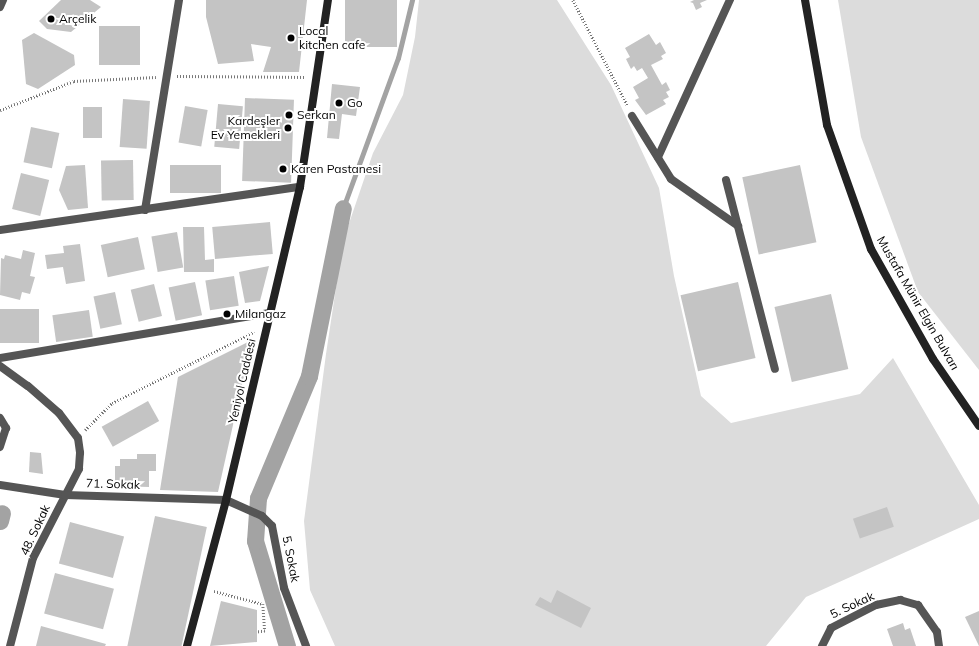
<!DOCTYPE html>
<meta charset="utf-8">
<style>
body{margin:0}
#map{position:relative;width:979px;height:646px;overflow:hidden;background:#fff;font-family:Mulish,sans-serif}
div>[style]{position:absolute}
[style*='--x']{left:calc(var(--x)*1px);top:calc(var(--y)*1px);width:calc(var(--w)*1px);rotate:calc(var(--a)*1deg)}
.green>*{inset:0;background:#dcdcdc}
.stream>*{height:5px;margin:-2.5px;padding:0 2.5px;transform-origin:2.5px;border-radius:2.5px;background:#a3a3a3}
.canal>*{height:17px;margin:-8.5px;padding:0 8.5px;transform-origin:8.5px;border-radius:8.5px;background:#a3a3a3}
.building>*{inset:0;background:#c4c4c4;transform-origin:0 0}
.path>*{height:2.5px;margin-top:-1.25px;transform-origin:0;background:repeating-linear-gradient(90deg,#777 0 1px,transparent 0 3px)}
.street>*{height:8px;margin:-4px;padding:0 4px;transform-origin:4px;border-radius:4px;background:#555}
.secondary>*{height:8px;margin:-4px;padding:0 4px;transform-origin:4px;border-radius:4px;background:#222}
.dots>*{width:11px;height:11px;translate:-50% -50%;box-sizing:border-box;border:2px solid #fff;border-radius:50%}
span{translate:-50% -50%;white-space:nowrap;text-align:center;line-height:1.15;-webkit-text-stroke:4px #fff;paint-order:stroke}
.poi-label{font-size:12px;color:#000}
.left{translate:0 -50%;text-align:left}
.right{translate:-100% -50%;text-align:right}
.street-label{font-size:12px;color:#000}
</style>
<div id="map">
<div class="green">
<i style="clip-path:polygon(419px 0,557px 0,611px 85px,659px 188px,674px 276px,701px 396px,731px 423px,860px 394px,893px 358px,979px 505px,979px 519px,806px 597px,766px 646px,335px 646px,310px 590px,304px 521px,326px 354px,343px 241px,373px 153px,403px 95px,415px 37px)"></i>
<i style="clip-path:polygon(838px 0,979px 0,979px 370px,918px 292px,861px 137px)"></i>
</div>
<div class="stream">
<i style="--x:343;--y:208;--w:160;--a:-69.9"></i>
<i style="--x:398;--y:58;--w:60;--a:-76.4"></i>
</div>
<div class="canal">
<i style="--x:0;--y:521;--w:8;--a:-76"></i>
<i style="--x:287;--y:646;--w:110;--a:-106.9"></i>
<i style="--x:255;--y:541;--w:43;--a:-86"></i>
<i style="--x:258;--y:498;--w:132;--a:-67.3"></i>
<i style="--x:309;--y:376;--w:171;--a:-78.6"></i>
</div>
<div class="building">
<i style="clip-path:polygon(61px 0,90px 0,101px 7px,71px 32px,47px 29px,39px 21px)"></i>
<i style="clip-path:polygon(206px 0,307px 0,299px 72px,263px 72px,271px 47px,251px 44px,254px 61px,218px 64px,206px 17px)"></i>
<i style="left:345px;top:0;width:52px;height:47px"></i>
<i style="clip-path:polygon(694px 0,707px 0,700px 3px,702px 7px,696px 10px,693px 3px,690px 2px)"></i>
<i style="left:99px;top:26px;width:41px;height:39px"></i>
<i style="clip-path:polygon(34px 33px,74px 55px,75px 65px,38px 89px,26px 84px,22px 40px)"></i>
<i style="clip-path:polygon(649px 34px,656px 45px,660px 42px,666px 53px,661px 56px,663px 59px,651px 65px,662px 85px,666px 82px,670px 90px,666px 92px,669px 97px,663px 100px,666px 104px,646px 115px,635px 100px,639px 98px,633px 87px,648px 78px,642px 68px,637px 71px,634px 66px,631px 69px,626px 59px,630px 57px,625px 48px)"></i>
<i style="clip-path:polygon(332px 84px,360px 87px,356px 116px,342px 114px,339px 139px,327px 138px)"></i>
<i style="left:245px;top:98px;width:49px;height:83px;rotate:2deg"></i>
<i style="left:123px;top:99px;width:27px;height:48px;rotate:4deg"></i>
<i style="left:218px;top:104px;width:25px;height:43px;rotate:5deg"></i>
<i style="left:185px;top:106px;width:23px;height:37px;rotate:10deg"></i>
<i style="left:83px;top:107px;width:19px;height:31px"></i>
<i style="left:31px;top:127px;width:29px;height:36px;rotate:12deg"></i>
<i style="left:133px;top:160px;width:40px;height:32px;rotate:89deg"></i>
<i style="clip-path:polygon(85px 165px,88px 208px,68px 210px,59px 190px,66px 166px)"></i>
<i style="left:170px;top:165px;width:51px;height:28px"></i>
<i style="left:800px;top:165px;width:79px;height:59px;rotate:78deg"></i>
<i style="left:21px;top:173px;width:29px;height:37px;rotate:14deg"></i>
<i style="left:270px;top:222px;width:32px;height:58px;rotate:85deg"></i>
<i style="clip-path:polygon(183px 227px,204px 227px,205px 260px,214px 259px,214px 272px,184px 272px)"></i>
<i style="left:177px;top:232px;width:36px;height:26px;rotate:80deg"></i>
<i style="left:138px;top:237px;width:33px;height:38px;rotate:78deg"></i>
<i style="clip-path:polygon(80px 244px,85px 281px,66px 284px,63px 267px,47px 269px,45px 255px,64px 253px,63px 246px)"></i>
<i style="clip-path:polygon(23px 250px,35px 253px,30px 276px,35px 277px,30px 294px,22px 292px,20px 300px,0 295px,1px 258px,4px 259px,5px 255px,21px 259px)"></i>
<i style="clip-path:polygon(269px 266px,260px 301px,245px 303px,239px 272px)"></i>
<i style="left:234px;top:276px;width:30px;height:29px;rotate:81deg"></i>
<i style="left:195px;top:282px;width:34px;height:27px;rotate:78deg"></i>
<i style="left:738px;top:282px;width:78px;height:59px;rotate:77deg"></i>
<i style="left:154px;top:284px;width:33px;height:24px;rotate:76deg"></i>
<i style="left:115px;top:292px;width:33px;height:22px;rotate:78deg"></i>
<i style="left:831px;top:294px;width:77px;height:58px;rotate:77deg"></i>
<i style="left:0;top:309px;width:39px;height:34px"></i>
<i style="left:89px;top:310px;width:27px;height:37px;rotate:82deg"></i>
<i style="clip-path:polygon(252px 340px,218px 492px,160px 490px,178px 377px)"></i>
<i style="left:148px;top:401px;width:23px;height:53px;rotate:61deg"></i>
<i style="clip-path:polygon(30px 452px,41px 453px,43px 474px,29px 472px)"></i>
<i style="clip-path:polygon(137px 454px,156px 454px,156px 471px,149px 471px,149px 487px,115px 486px,115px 466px,120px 466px,120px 459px,137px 459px)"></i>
<i style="left:887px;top:507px;width:21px;height:36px;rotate:71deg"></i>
<i style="left:155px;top:516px;width:53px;height:133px;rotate:12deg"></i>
<i style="left:70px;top:522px;width:56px;height:43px;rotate:15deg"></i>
<i style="left:55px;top:573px;width:61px;height:42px;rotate:15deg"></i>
<i style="clip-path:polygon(557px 590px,591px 608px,581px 628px,535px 605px,540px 597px,551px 603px)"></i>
<i style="clip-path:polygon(221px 601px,257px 610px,257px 642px,210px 646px)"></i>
<i style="clip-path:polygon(979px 611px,979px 646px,965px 617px)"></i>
<i style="clip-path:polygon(903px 623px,905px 630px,910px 628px,916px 646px,893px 646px,887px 629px)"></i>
<i style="clip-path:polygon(41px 626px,106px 644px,105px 646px,36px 646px)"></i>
</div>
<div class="path">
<i style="--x:573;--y:0;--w:119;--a:62.6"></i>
<i style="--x:177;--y:76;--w:129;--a:0.4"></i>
<i style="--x:0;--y:110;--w:79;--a:-21.4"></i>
<i style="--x:74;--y:81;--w:82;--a:-2.8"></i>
<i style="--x:85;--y:430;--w:38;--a:-45"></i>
<i style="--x:112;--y:403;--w:159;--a:-26.6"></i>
<i style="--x:214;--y:591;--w:51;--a:14.9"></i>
<i style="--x:263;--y:604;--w:27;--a:86"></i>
<i style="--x:265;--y:631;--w:8;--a:173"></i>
</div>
<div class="street">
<i style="--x:0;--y:7;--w:8;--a:-67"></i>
<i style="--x:632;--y:116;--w:74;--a:58.2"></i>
<i style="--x:671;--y:179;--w:82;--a:35"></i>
<i style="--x:658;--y:157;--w:173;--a:-65.4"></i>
<i style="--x:726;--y:180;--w:195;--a:75.5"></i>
<i style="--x:145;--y:210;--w:213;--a:-80.8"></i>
<i style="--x:0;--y:230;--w:303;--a:-8.2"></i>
<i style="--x:0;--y:358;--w:273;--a:-9.5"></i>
<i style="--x:0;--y:366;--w:34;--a:36"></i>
<i style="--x:28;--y:386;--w:41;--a:41.1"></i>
<i style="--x:59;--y:413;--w:31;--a:53"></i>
<i style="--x:78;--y:438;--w:15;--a:82"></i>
<i style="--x:80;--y:453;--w:16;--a:94"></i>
<i style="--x:79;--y:469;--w:100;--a:117.3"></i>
<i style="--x:33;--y:558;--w:91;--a:104.6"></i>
<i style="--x:0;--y:418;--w:12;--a:59"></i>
<i style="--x:6;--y:428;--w:20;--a:108"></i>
<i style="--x:0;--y:485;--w:66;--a:8.7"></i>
<i style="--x:65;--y:495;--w:161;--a:1.8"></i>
<i style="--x:226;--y:500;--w:39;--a:24"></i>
<i style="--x:262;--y:516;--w:14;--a:45"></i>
<i style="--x:272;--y:526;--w:63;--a:79"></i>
<i style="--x:284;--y:588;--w:62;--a:69.2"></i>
<i style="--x:822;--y:646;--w:20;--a:-63"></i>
<i style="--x:831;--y:628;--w:51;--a:-27.1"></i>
<i style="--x:876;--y:605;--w:25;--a:-12"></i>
<i style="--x:900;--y:600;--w:19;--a:16"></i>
<i style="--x:918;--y:605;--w:33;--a:55"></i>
<i style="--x:937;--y:632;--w:14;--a:82"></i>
</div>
<div class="secondary">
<i style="--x:805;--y:0;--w:127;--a:80"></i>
<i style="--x:827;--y:125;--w:132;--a:70.5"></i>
<i style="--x:871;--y:249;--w:126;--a:60.6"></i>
<i style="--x:933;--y:359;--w:81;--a:55.5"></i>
<i style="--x:187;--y:646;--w:151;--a:-75"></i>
<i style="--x:226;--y:500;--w:322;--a:-76.7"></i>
<i style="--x:300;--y:187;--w:189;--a:-81.5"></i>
</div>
<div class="dots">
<i style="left:51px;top:19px;background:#000"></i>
<i style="left:291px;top:38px;background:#000"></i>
<i style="left:339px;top:103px;background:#000"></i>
<i style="left:289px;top:115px;background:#000"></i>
<i style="left:288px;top:128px;background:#000"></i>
<i style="left:283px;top:169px;background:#000"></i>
<i style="left:227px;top:314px;background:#000"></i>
</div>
<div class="poi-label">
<span class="left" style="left:59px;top:19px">Arçelik</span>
<span class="left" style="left:299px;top:38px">Local<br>kitchen cafe</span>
<span class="left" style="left:347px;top:103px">Go</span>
<span class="left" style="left:297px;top:115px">Serkan</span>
<span class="right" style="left:280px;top:128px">Kardeşler<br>Ev Yemekleri</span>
<span class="left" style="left:291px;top:169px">Karen Pastanesi</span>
<span class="left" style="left:235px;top:314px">Milangaz</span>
</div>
<div class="street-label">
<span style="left:918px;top:303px;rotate:60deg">Mustafa Münir Elgin Bulvarı</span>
<span style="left:242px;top:381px;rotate:-77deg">Yeniyol Caddesi</span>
<span style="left:113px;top:484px;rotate:2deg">71. Sokak</span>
<span style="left:35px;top:530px;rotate:-65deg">48. Sokak</span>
<span style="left:291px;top:559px;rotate:79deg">5. Sokak</span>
<span style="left:852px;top:605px;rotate:-25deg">5. Sokak</span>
</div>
</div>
